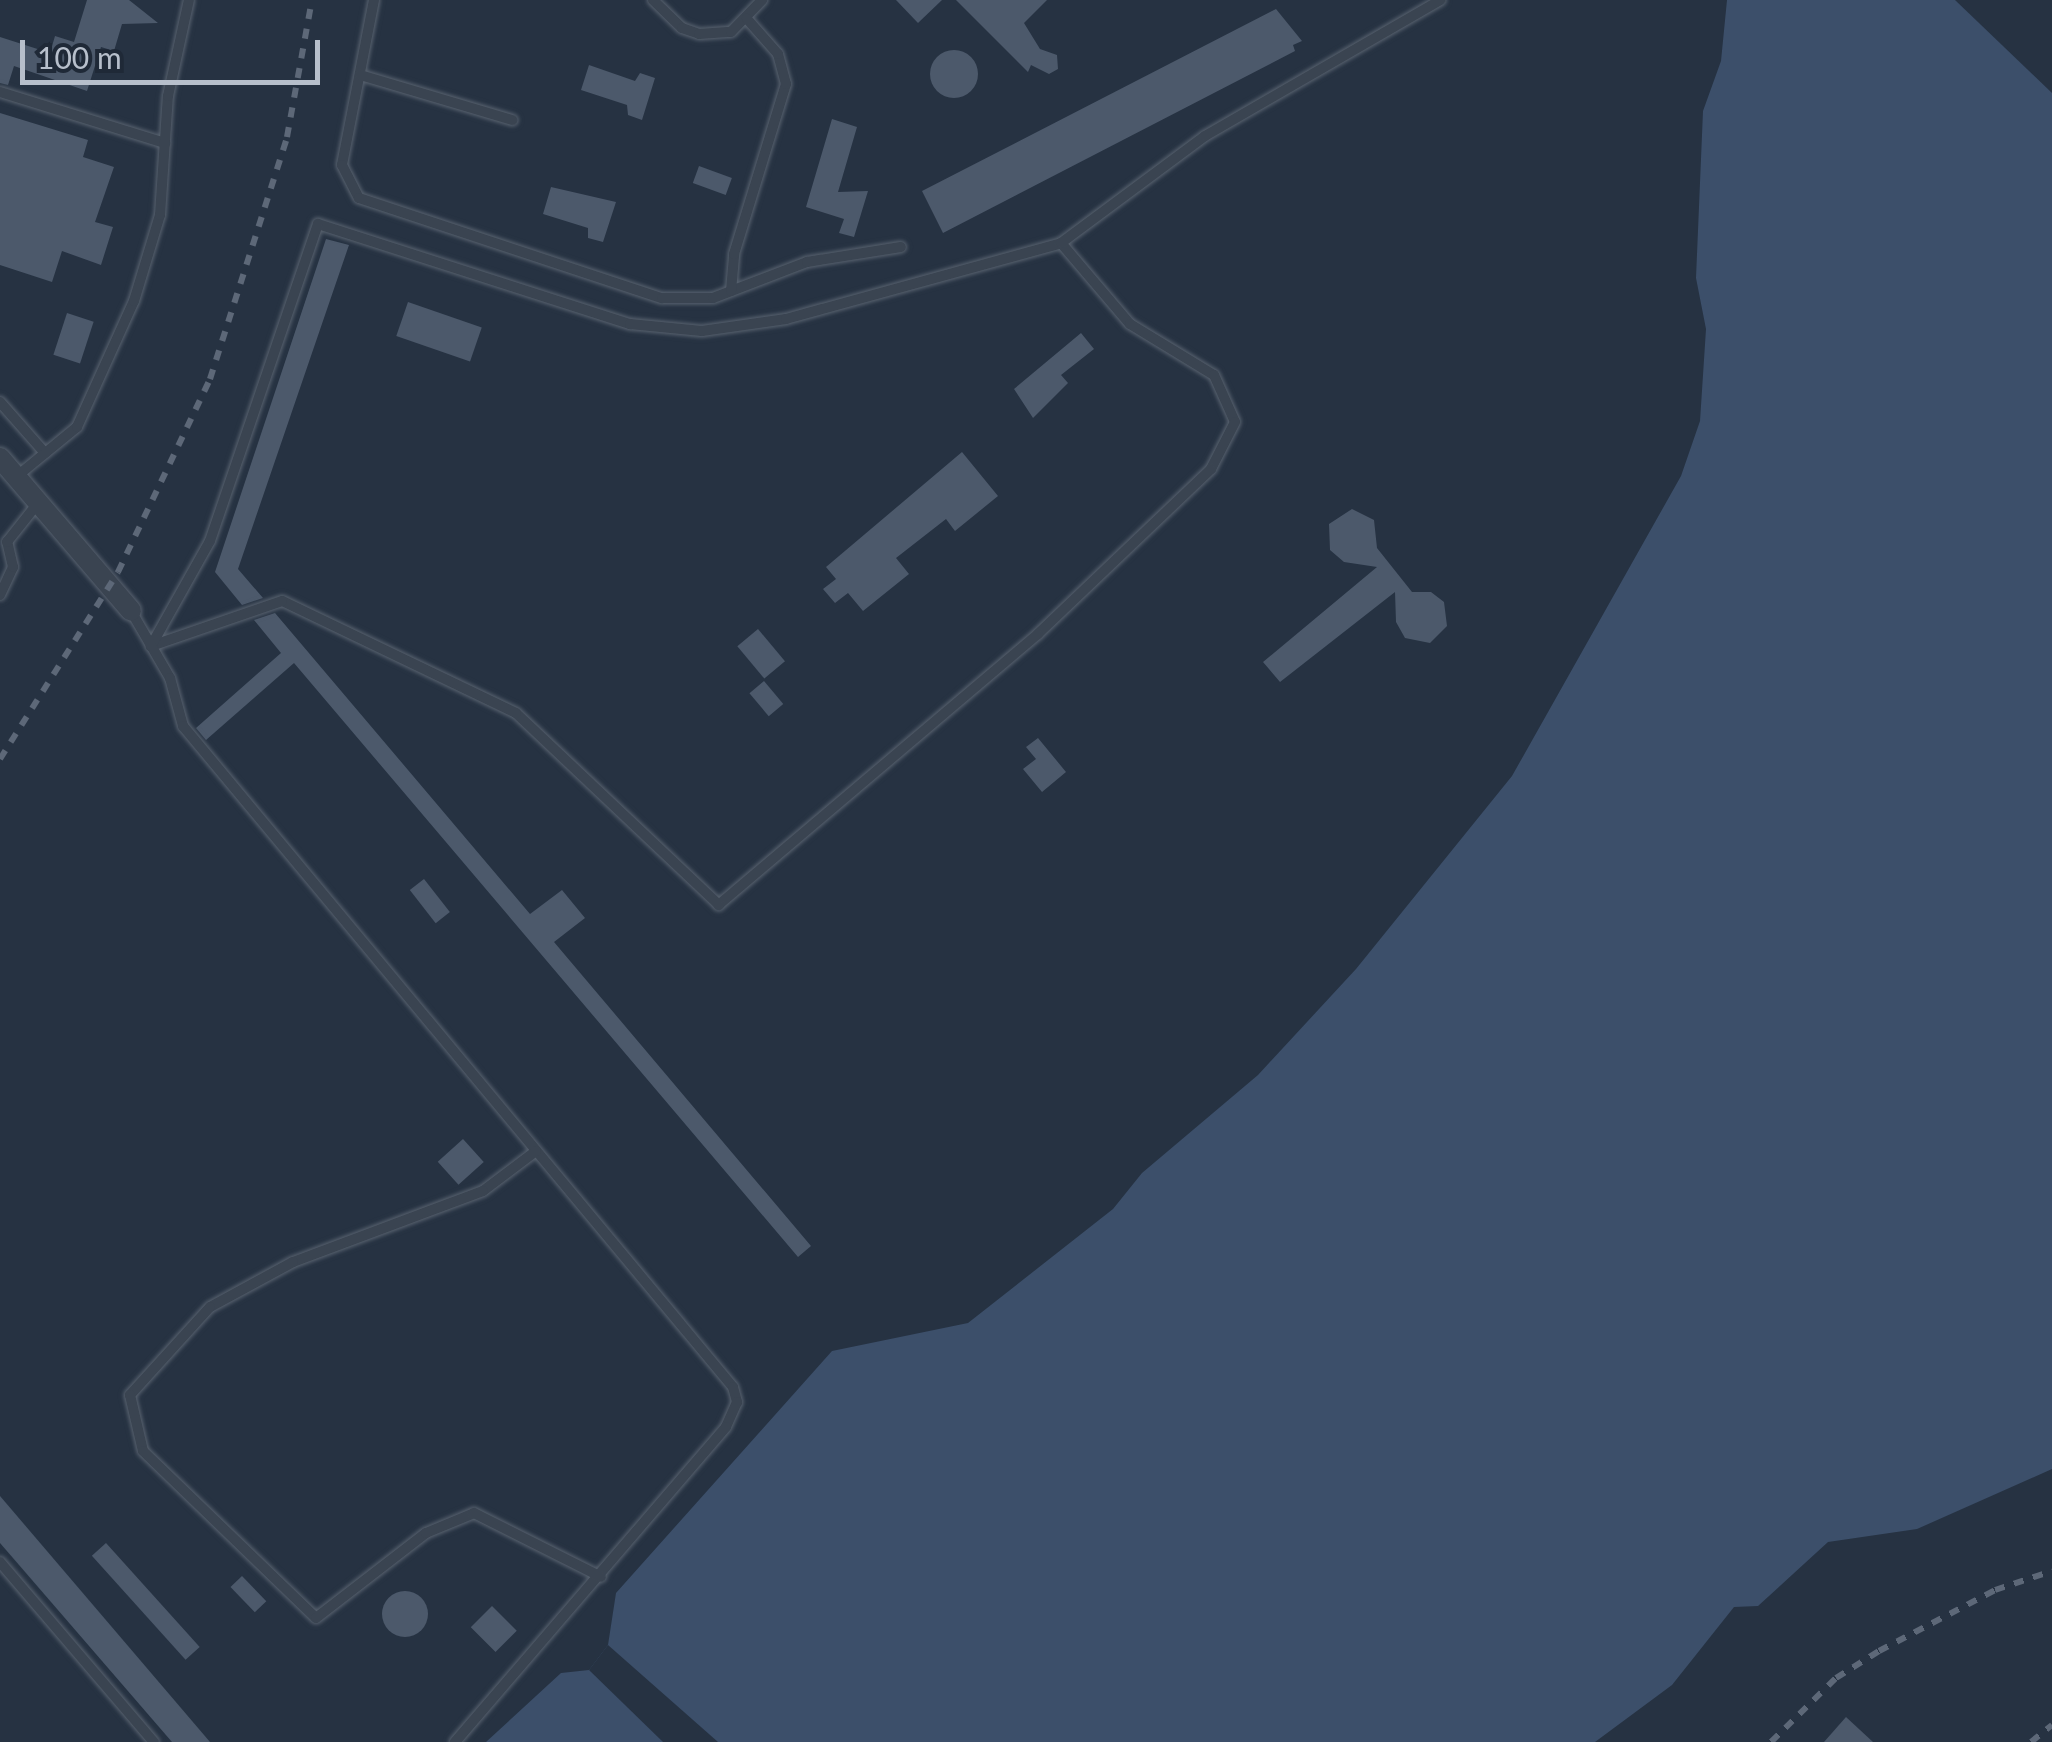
<!DOCTYPE html>
<style>
body{margin:0}
#map{position:relative;width:2052px;height:1742px;overflow:hidden;background:#263242;font-family:Lato,sans-serif}
div>[style]{position:absolute}
[style*='--x']{left:calc(var(--x)*1px);top:calc(var(--y)*1px);width:calc(var(--w)*1px);rotate:calc(var(--a)*1deg)}
.water>*{inset:0;background:#3c4f6a}
.pier>*{inset:0;background:#263242}
.building>*{inset:0;background:#4c596b;transform-origin:0 0}
.round{border-radius:50%}
.roads{filter:drop-shadow(0 0 2px #58626f) drop-shadow(0 0 2px #58626f)}
.lane>*{height:10px;margin:-5px;padding:0 5px;transform-origin:5px;border-radius:5px;background:#3a4451}
.street>*{height:20px;margin:-10px;padding:0 10px;transform-origin:10px;border-radius:10px;background:#3a4451}
.rail>*{height:6px;margin-top:-3px;transform-origin:0;background:repeating-linear-gradient(90deg,#5d6878 0 10px,transparent 0 20px)}
span{translate:-50% -50%;white-space:nowrap;text-align:center;line-height:1.15;-webkit-text-stroke:8px #1f2937;paint-order:stroke}
.scale{position:absolute;left:20px;top:40px;width:300px;height:45px;box-sizing:border-box;border:5px solid #b7bfcb;border-top:0;padding-left:12px;font-size:30px;line-height:35px;white-space:nowrap;color:#b7bfcb;-webkit-text-stroke:8px #1f2937;paint-order:stroke}
</style>
<div id="map">
<div class="water">
<i style="clip-path:polygon(1727px 0,2052px 0,2052px 1469px,1917px 1529px,1828px 1542px,1758px 1606px,1734px 1607px,1672px 1685px,1595px 1742px,486px 1742px,561px 1673px,589px 1670px,608px 1645px,616px 1593px,832px 1351px,968px 1323px,1113px 1209px,1142px 1173px,1258px 1075px,1356px 969px,1512px 776px,1681px 476px,1700px 421px,1706px 329px,1696px 278px,1703px 111px,1721px 61px)"></i>
</div>
<div class="pier">
<i style="clip-path:polygon(1955px 0,2052px 0,2052px 93px)"></i>
<i style="clip-path:polygon(608px 1645px,718px 1742px,663px 1742px,589px 1670px)"></i>
</div>
<div class="building">
<i style="clip-path:polygon(87px 0,129px 0,158px 23px,122px 24px,114px 51px,101px 47px,87px 91px,14px 66px,8px 85px,0 83px,0 37px,50px 53px,55px 36px,74px 42px)"></i>
<i style="clip-path:polygon(896px 0,942px 0,918px 23px)"></i>
<i style="clip-path:polygon(956px 0,1047px 0,1024px 23px,1040px 49px,1057px 55px,1058px 69px,1049px 74px,1031px 65px,1028px 72px)"></i>
<i style="clip-path:polygon(1276px 9px,1302px 41px,1293px 45px,1295px 51px,943px 233px,922px 191px)"></i>
<i class="round" style="left:930px;top:50px;width:48px;height:48px"></i>
<i style="clip-path:polygon(589px 65px,635px 81px,640px 73px,655px 78px,642px 120px,628px 115px,627px 105px,581px 90px)"></i>
<i style="clip-path:polygon(0 113px,88px 140px,83px 157px,114px 167px,95px 222px,113px 227px,101px 265px,62px 251px,52px 282px,0 265px)"></i>
<i style="clip-path:polygon(832px 119px,857px 127px,838px 192px,868px 191px,854px 237px,839px 233px,844px 219px,806px 207px)"></i>
<i style="left:699px;top:166px;width:35px;height:18px;rotate:20deg"></i>
<i style="clip-path:polygon(551px 187px,616px 202px,603px 242px,588px 238px,588px 228px,543px 214px)"></i>
<i style="clip-path:polygon(326px 239px,349px 245px,238px 569px,263px 598px,242px 605px,215px 572px)"></i>
<i style="left:408px;top:302px;width:78px;height:36px;rotate:19deg"></i>
<i style="left:67px;top:313px;width:28px;height:44px;rotate:18deg"></i>
<i style="clip-path:polygon(1081px 333px,1094px 349px,1061px 375px,1068px 383px,1033px 418px,1014px 389px)"></i>
<i style="clip-path:polygon(962px 452px,998px 496px,955px 531px,946px 519px,896px 558px,909px 574px,863px 611px,848px 593px,835px 603px,823px 589px,836px 579px,826px 567px)"></i>
<i style="clip-path:polygon(1352px 509px,1374px 520px,1377px 548px,1412px 592px,1431px 592px,1444px 602px,1447px 626px,1430px 643px,1405px 638px,1396px 622px,1395px 592px,1280px 682px,1263px 662px,1377px 567px,1344px 562px,1330px 550px,1329px 524px)"></i>
<i style="clip-path:polygon(275px 613px,530px 914px,562px 890px,585px 918px,554px 942px,811px 1246px,798px 1257px,294px 663px,206px 740px,196px 728px,281px 653px,254px 620px)"></i>
<i style="left:758px;top:629px;width:42px;height:27px;rotate:50deg"></i>
<i style="left:764px;top:681px;width:30px;height:19px;rotate:50deg"></i>
<i style="clip-path:polygon(1038px 738px,1066px 772px,1042px 792px,1023px 769px,1036px 759px,1026px 747px)"></i>
<i style="left:424px;top:879px;width:42px;height:18px;rotate:52deg"></i>
<i style="left:463px;top:1139px;width:31px;height:34px;rotate:48deg"></i>
<i style="clip-path:polygon(0 1496px,210px 1742px,172px 1742px,0 1543px)"></i>
<i style="left:106px;top:1543px;width:140px;height:19px;rotate:48deg"></i>
<i style="left:242px;top:1576px;width:35px;height:16px;rotate:46deg"></i>
<i class="round" style="left:382px;top:1591px;width:46px;height:46px"></i>
<i style="left:492px;top:1606px;width:35px;height:30px;rotate:45deg"></i>
<i style="clip-path:polygon(1846px 1717px,1873px 1742px,1824px 1742px)"></i>
</div>
<div class="roads">
<div class="lane">
<i style="--x:374;--y:0;--w:168;--a:101"></i>
<i style="--x:342;--y:165;--w:37;--a:63"></i>
<i style="--x:359;--y:198;--w:319;--a:18.3"></i>
<i style="--x:662;--y:298;--w:51;--a:0"></i>
<i style="--x:713;--y:298;--w:101;--a:-21"></i>
<i style="--x:807;--y:262;--w:95;--a:-9.1"></i>
<i style="--x:653;--y:0;--w:40;--a:44"></i>
<i style="--x:682;--y:28;--w:18;--a:19"></i>
<i style="--x:699;--y:34;--w:32;--a:-4"></i>
<i style="--x:731;--y:32;--w:45;--a:-45.9"></i>
<i style="--x:360;--y:75;--w:159;--a:16.5"></i>
<i style="--x:0;--y:92;--w:173;--a:17.2"></i>
<i style="--x:318;--y:224;--w:328;--a:17.8"></i>
<i style="--x:630;--y:324;--w:72;--a:5.6"></i>
<i style="--x:702;--y:331;--w:85;--a:-8.1"></i>
<i style="--x:786;--y:319;--w:285;--a:-15.4"></i>
<i style="--x:1061;--y:243;--w:106;--a:49.6"></i>
<i style="--x:1130;--y:324;--w:98;--a:31.3"></i>
<i style="--x:1214;--y:375;--w:51;--a:65.9"></i>
<i style="--x:1235;--y:422;--w:53;--a:117.1"></i>
<i style="--x:1211;--y:469;--w:239;--a:136.4"></i>
<i style="--x:1038;--y:634;--w:419;--a:139.7"></i>
<i style="--x:719;--y:905;--w:279;--a:-136.6"></i>
<i style="--x:516;--y:713;--w:259;--a:-154.4"></i>
<i style="--x:282;--y:601;--w:139;--a:161"></i>
<i style="--x:151;--y:646;--w:120;--a:-60.7"></i>
<i style="--x:210;--y:541;--w:335;--a:-71.2"></i>
<i style="--x:1061;--y:243;--w:179;--a:-36.6"></i>
<i style="--x:1205;--y:136;--w:272;--a:-30"></i>
<i style="--x:731;--y:291;--w:37;--a:-85"></i>
<i style="--x:734;--y:254;--w:178;--a:-73"></i>
<i style="--x:786;--y:84;--w:31;--a:-105"></i>
<i style="--x:778;--y:54;--w:47;--a:-131.5"></i>
<i style="--x:0;--y:402;--w:68;--a:48.6"></i>
<i style="--x:16;--y:477;--w:79;--a:-39.3"></i>
<i style="--x:77;--y:427;--w:138;--a:-65.7"></i>
<i style="--x:134;--y:301;--w:90;--a:-73.2"></i>
<i style="--x:160;--y:215;--w:119;--a:-86.2"></i>
<i style="--x:168;--y:96;--w:98;--a:-77.7"></i>
<i style="--x:0;--y:595;--w:31;--a:-65"></i>
<i style="--x:13;--y:567;--w:26;--a:-103"></i>
<i style="--x:7;--y:542;--w:50;--a:-51.5"></i>
<i style="--x:131;--y:611;--w:78;--a:59.8"></i>
<i style="--x:170;--y:678;--w:50;--a:74.8"></i>
<i style="--x:183;--y:726;--w:860;--a:50.24"></i>
<i style="--x:733;--y:1387;--w:16;--a:75"></i>
<i style="--x:737;--y:1402;--w:27;--a:114"></i>
<i style="--x:726;--y:1427;--w:416;--a:130.7"></i>
<i style="--x:536;--y:1151;--w:66;--a:143"></i>
<i style="--x:483;--y:1191;--w:203;--a:159.5"></i>
<i style="--x:293;--y:1262;--w:94;--a:151.5"></i>
<i style="--x:210;--y:1307;--w:119;--a:132.3"></i>
<i style="--x:130;--y:1395;--w:57;--a:76.9"></i>
<i style="--x:143;--y:1451;--w:240;--a:44"></i>
<i style="--x:316;--y:1618;--w:139;--a:-37.7"></i>
<i style="--x:426;--y:1533;--w:52;--a:-22.6"></i>
<i style="--x:474;--y:1513;--w:142;--a:26.7"></i>
<i style="--x:0;--y:1562;--w:237;--a:49.5"></i>
</div>
<div class="street">
<i style="--x:0;--y:458;--w:201;--a:49.4"></i>
</div>
</div>
<div class="rail">
<i style="--x:0;--y:759;--w:221;--a:-57.7"></i>
<i style="--x:118;--y:572;--w:214;--a:-64.5"></i>
<i style="--x:210;--y:379;--w:254;--a:-72.3"></i>
<i style="--x:287;--y:137;--w:139;--a:-79.7"></i>
<i style="--x:1771;--y:1742;--w:91;--a:-44.6"></i>
<i style="--x:1836;--y:1678;--w:51;--a:-32.1"></i>
<i style="--x:1879;--y:1651;--w:131;--a:-27.7"></i>
<i style="--x:1995;--y:1590;--w:60;--a:-18.4"></i>
<i style="--x:2031;--y:1742;--w:27;--a:-39"></i>
</div>
<div class="scale">100 m</div>
</div>
